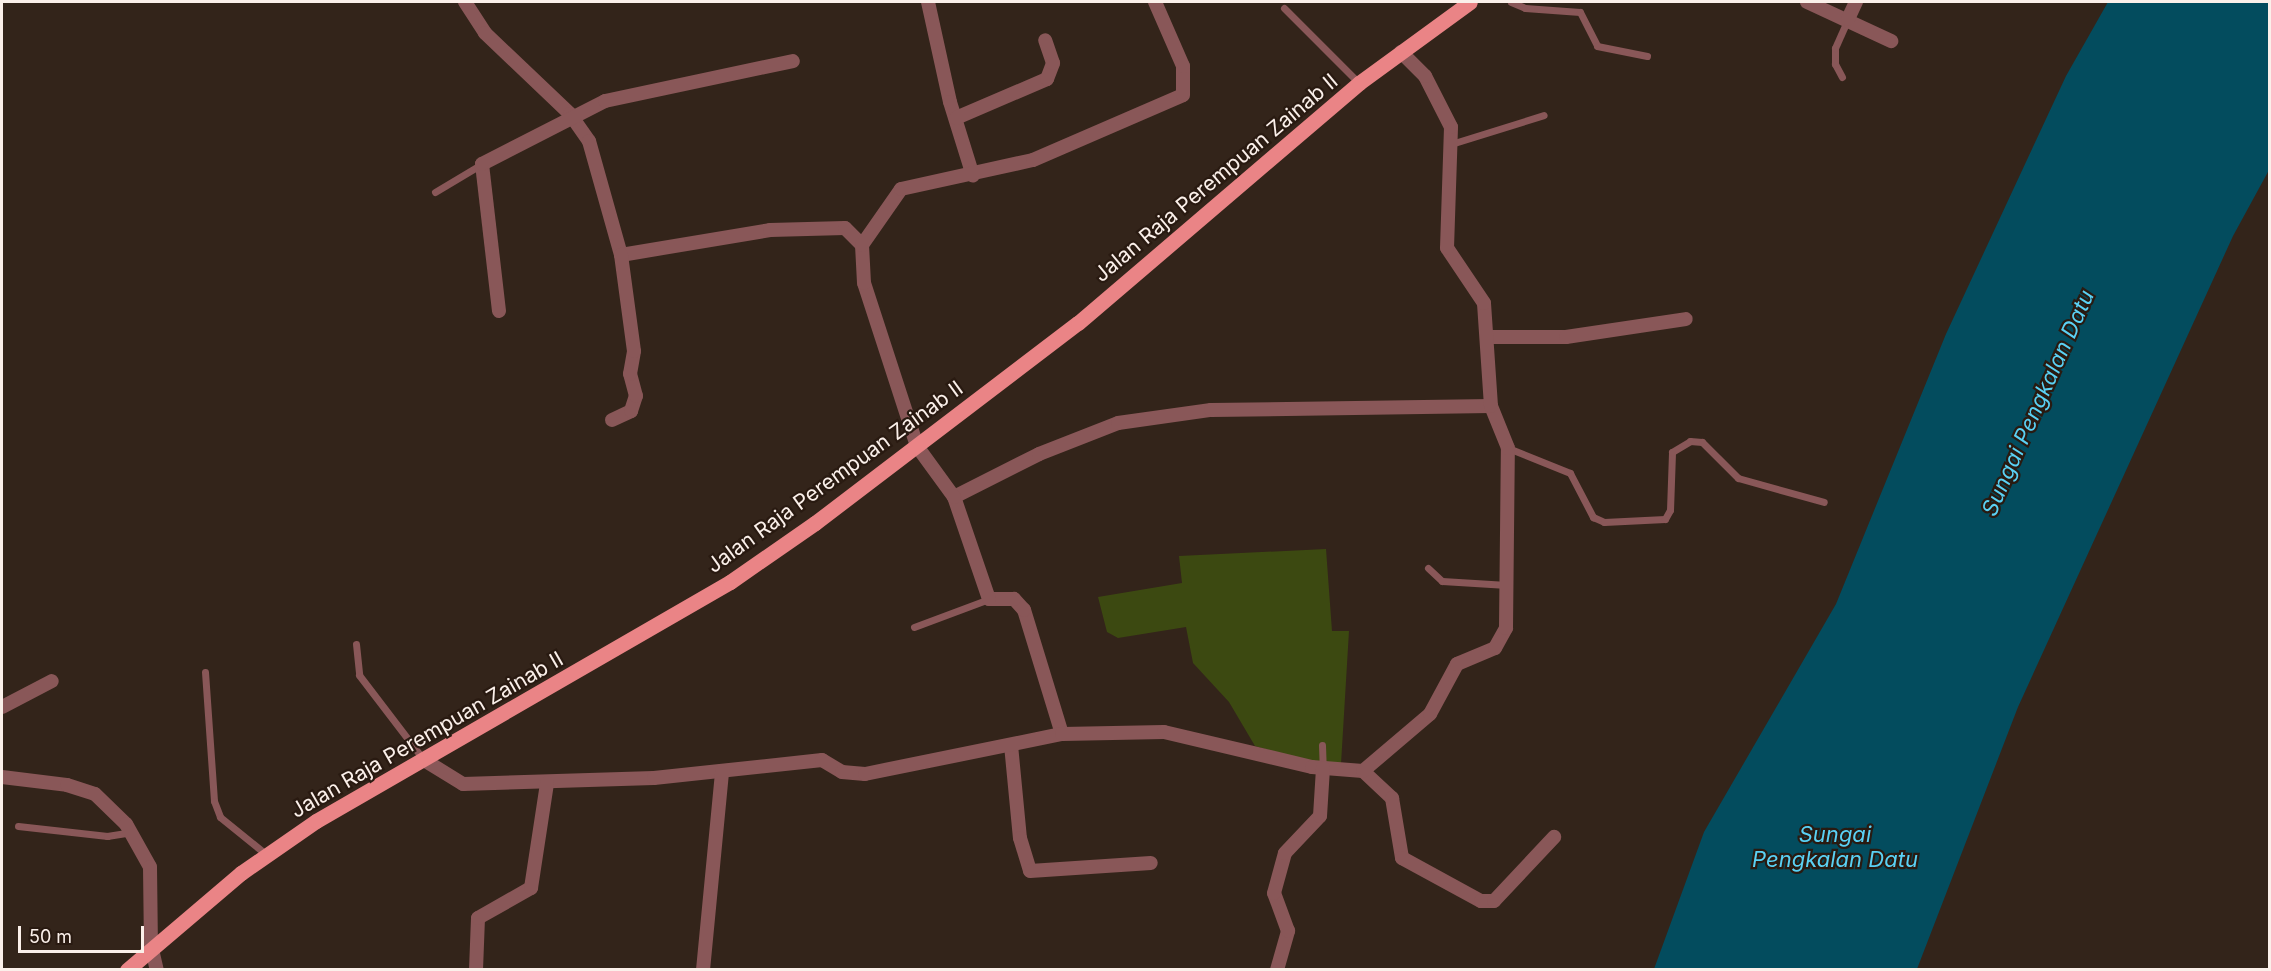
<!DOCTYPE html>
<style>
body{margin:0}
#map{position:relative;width:2271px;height:971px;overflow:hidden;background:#33241a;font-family:Inter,sans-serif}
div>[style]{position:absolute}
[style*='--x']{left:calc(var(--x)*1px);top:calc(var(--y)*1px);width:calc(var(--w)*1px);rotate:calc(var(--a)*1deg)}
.green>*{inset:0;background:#3c4911}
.water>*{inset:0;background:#034c5e}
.lane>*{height:7px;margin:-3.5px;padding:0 3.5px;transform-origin:3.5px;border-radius:3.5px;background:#895758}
.street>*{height:14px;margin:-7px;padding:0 7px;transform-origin:7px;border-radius:7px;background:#895758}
.primary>*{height:15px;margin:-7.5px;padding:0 7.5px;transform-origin:7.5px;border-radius:7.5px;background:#ea8486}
span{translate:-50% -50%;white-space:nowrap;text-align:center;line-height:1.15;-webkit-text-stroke:4.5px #291a11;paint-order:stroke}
.street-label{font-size:21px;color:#fbf0ea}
.water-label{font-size:22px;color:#5ad1f4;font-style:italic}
.frame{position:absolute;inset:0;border:3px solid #fbf0ea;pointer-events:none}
.scale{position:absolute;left:18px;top:926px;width:126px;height:27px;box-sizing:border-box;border:3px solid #fbf0ea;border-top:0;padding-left:8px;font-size:18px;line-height:21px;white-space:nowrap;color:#fbf0ea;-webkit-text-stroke:4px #291a11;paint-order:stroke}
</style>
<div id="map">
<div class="green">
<i style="clip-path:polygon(1326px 549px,1332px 631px,1349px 631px,1341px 764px,1303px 760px,1255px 746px,1229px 702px,1193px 663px,1186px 627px,1118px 638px,1107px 632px,1098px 597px,1182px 583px,1179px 556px)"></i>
</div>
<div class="water">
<i style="clip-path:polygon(2108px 2px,2269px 2px,2269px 170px,2233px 236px,2018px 707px,1917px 969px,1654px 969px,1704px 832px,1836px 604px,1946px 334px,2066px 76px)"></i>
</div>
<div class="lane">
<i style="--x:1511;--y:2;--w:15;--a:23"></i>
<i style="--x:1525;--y:8;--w:55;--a:4.2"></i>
<i style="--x:1580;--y:12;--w:38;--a:63"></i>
<i style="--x:1597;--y:46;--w:51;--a:11.3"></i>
<i style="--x:1284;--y:8;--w:106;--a:45"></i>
<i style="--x:1842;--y:77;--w:15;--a:-118"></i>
<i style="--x:1835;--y:64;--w:16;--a:-90"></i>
<i style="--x:1835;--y:48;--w:32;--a:-66"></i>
<i style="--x:1451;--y:144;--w:97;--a:-17.3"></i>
<i style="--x:435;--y:192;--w:55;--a:-30.8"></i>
<i style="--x:1508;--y:448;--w:67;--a:22"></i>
<i style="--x:1570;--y:473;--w:50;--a:62.4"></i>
<i style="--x:1593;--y:517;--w:12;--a:24"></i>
<i style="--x:1604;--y:522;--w:61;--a:-2.8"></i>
<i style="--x:1665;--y:519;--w:10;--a:-61"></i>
<i style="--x:1670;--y:510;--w:58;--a:-88"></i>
<i style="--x:1672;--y:452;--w:21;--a:-31"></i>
<i style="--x:1690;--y:441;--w:12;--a:5"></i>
<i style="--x:1702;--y:442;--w:51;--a:45"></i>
<i style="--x:1738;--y:478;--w:89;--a:15.6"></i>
<i style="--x:1428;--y:568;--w:19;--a:43"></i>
<i style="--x:1442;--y:581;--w:65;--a:3.5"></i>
<i style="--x:914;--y:627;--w:80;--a:-20.5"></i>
<i style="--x:356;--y:644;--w:31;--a:84"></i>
<i style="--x:359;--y:675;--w:107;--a:52.6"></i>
<i style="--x:205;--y:672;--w:129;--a:86"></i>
<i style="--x:214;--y:801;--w:17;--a:69"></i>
<i style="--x:220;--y:817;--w:60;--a:39"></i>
<i style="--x:1322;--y:745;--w:23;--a:88"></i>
<i style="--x:18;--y:826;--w:90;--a:6.4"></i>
<i style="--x:107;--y:836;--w:24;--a:-9"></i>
</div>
<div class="street">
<i style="--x:465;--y:2;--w:37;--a:57"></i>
<i style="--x:485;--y:33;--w:117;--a:43.6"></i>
<i style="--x:570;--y:114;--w:33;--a:55"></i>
<i style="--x:589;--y:141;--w:118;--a:74.3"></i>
<i style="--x:621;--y:255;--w:151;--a:-9.5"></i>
<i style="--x:770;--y:230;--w:75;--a:-1.5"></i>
<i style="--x:845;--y:228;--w:24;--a:45"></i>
<i style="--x:928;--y:2;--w:102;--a:77.6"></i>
<i style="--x:950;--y:102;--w:77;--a:72.7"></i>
<i style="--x:1807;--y:2;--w:93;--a:24.9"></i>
<i style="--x:1848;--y:19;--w:19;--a:-65"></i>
<i style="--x:956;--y:118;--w:99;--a:-23.2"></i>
<i style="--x:1047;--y:79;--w:17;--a:-69"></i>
<i style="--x:1053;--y:63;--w:24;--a:-109"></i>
<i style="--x:499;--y:311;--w:148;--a:-96.6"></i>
<i style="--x:482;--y:164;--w:138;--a:-27.1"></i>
<i style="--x:605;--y:101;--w:192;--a:-12"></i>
<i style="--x:1489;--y:337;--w:77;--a:0"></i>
<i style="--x:1566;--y:337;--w:121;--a:-8.5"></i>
<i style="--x:612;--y:420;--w:21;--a:-25"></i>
<i style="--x:631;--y:411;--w:16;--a:-72"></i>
<i style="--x:636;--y:396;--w:23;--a:-105"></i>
<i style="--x:630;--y:374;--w:23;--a:-80"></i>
<i style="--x:634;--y:351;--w:97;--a:-97.7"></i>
<i style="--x:954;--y:497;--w:95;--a:-26.8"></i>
<i style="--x:1039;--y:454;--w:85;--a:-21.4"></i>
<i style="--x:1118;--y:423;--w:94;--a:-8"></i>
<i style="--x:1211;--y:410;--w:280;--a:-0.8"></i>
<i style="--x:2;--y:707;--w:56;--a:-27.5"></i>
<i style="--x:1062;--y:734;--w:130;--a:-107"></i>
<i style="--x:1024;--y:610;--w:15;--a:-132"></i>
<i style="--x:1014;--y:599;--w:25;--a:180"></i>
<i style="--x:989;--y:599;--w:108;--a:-108.9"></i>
<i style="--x:954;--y:497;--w:63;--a:-126"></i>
<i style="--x:917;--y:446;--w:171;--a:-108"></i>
<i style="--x:864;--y:283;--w:38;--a:-93"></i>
<i style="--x:862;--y:245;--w:68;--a:-55.1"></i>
<i style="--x:901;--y:189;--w:135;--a:-12.4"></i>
<i style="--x:1033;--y:160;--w:163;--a:-23.4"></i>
<i style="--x:1183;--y:95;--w:29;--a:-90"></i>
<i style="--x:1183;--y:66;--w:70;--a:-113.6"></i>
<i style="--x:1011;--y:745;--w:93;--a:84.5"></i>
<i style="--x:1020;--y:838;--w:34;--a:73"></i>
<i style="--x:1030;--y:871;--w:121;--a:-3.8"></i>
<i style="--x:424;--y:760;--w:46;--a:31.6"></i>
<i style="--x:463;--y:784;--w:191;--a:-1.8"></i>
<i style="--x:654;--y:778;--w:169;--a:-6.1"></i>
<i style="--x:822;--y:760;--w:23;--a:31"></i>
<i style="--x:842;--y:772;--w:23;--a:5"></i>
<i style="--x:865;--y:774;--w:201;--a:-11.5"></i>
<i style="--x:1062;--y:734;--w:102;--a:-1.1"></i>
<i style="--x:1164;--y:732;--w:152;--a:13.3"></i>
<i style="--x:1312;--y:767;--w:51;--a:4.5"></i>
<i style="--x:1363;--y:771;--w:40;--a:43"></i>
<i style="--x:1392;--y:798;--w:61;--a:80.5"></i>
<i style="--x:1402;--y:858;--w:90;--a:28.6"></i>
<i style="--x:1481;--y:901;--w:13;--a:0"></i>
<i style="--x:1494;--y:901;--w:88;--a:-46.8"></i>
<i style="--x:1363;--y:771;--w:88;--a:-40.4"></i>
<i style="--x:1430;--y:714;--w:57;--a:-61.6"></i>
<i style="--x:1457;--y:664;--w:41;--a:-22.8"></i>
<i style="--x:1495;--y:648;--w:23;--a:-61"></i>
<i style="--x:1506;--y:628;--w:180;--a:-89.4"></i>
<i style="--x:1508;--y:448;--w:45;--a:-112"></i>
<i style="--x:1491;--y:406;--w:103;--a:-93.9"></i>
<i style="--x:1484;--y:303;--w:66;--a:-123.9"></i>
<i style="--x:1447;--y:248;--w:121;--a:-88.1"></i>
<i style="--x:1451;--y:127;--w:57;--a:-117"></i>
<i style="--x:1425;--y:76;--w:34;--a:-135"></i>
<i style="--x:2;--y:777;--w:65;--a:7"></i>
<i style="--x:67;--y:785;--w:29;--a:18"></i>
<i style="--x:95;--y:794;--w:43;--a:44.1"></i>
<i style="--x:126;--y:824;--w:49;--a:60.8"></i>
<i style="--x:150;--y:867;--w:78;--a:89.3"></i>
<i style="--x:151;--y:945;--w:26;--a:77"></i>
<i style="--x:476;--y:970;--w:52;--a:-87.8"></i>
<i style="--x:478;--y:918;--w:61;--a:-29.5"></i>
<i style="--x:531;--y:888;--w:106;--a:-81.3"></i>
<i style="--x:703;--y:970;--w:200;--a:-84.5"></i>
<i style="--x:1277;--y:970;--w:41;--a:-74.2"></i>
<i style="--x:1288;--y:931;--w:40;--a:-110.2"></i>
<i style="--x:1274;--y:893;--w:41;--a:-74.6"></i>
<i style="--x:1285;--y:853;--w:51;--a:-46.6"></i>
<i style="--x:1320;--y:816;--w:48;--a:-86.4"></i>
</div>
<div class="primary">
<i style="--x:127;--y:970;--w:150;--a:-40.4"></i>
<i style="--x:241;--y:873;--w:91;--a:-34.7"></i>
<i style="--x:316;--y:821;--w:478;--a:-30"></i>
<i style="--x:730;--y:582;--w:103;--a:-34.8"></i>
<i style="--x:815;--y:523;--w:330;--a:-37.3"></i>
<i style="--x:1078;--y:323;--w:370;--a:-40.5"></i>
<i style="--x:1359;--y:83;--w:137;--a:-36.1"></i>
</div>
<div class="street-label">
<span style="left:1216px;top:178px;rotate:-40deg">Jalan Raja Perempuan Zainab II</span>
<span style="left:835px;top:477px;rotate:-36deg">Jalan Raja Perempuan Zainab II</span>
<span style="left:427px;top:735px;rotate:-30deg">Jalan Raja Perempuan Zainab II</span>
</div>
<div class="water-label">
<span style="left:2038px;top:403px;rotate:-66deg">Sungai Pengkalan Datu</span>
<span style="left:1835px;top:847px">Sungai<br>Pengkalan Datu</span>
</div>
<div class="frame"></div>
<div class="scale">50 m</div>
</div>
